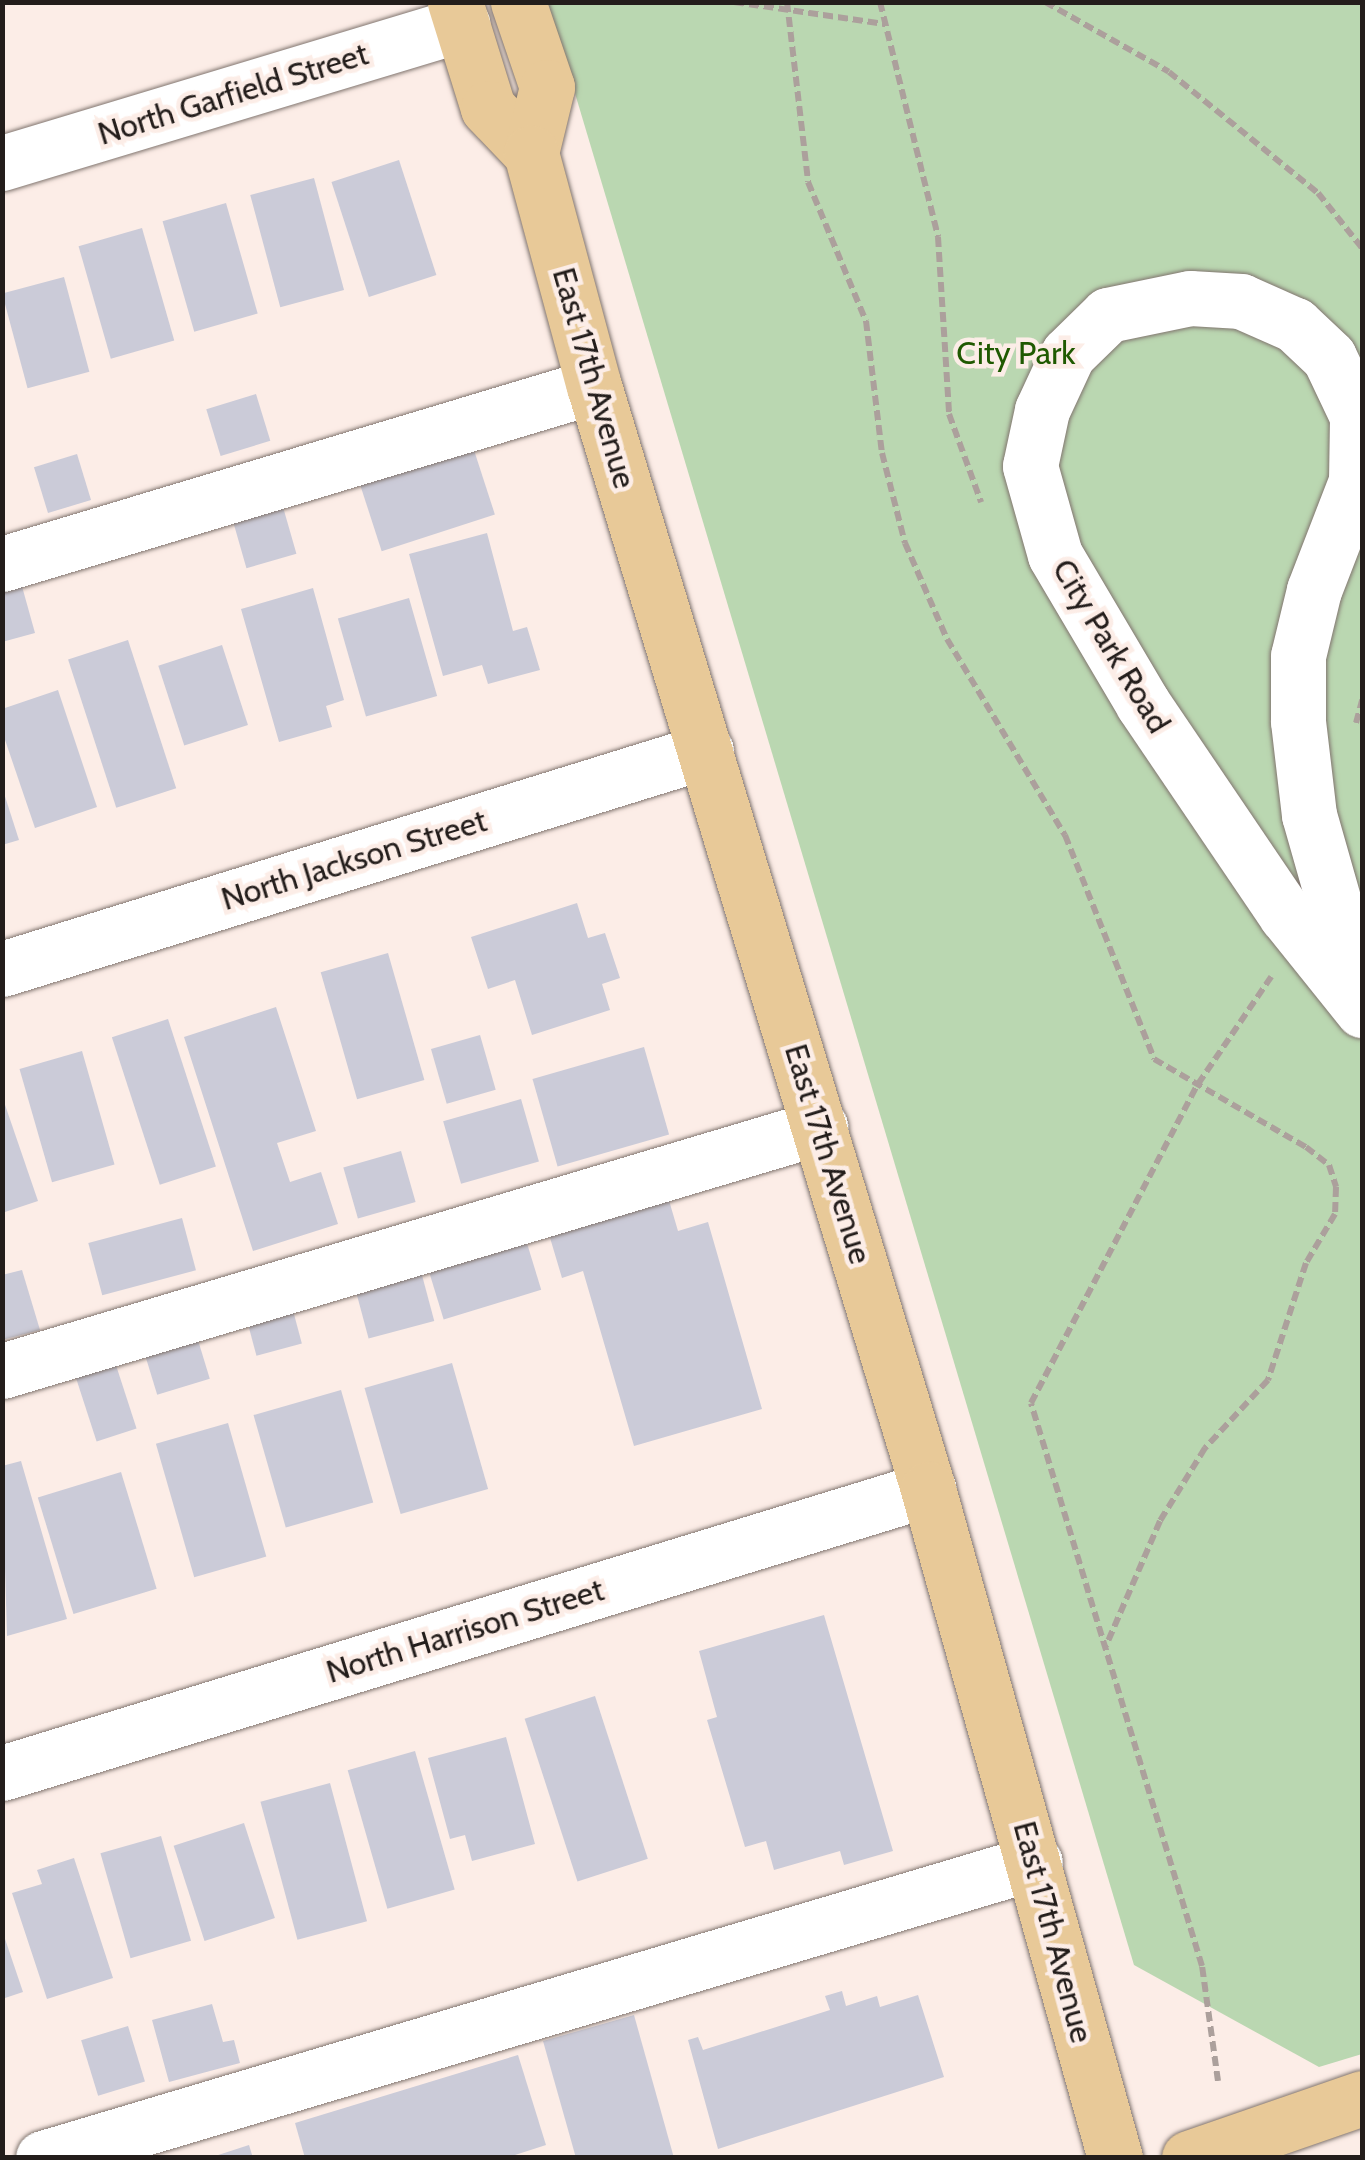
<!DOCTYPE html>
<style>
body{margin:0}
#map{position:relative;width:1365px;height:2160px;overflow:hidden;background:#fcede7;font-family:Cabin,sans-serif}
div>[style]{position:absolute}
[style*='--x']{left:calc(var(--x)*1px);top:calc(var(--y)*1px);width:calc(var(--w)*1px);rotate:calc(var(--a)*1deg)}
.green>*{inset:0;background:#bad7b1}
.building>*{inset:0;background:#cbcbd8;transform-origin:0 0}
.path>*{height:6px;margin-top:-3px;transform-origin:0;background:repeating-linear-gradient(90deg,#aca09c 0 10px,transparent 0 15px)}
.roads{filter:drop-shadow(0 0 2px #81756f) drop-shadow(0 0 2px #81756f)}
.minor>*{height:55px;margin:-27.5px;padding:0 27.5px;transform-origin:27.5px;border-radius:27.5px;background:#fff}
.major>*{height:55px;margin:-27.5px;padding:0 27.5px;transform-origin:27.5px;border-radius:27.5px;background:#e8c998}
span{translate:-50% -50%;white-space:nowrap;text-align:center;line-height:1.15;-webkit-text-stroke:9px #fcede7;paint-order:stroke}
.street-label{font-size:32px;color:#231d1b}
.park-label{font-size:32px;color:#1f5901}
.frame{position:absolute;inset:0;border:5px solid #231d1b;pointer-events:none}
</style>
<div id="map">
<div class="green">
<i style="clip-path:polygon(548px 3px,1362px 3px,1362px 2054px,1319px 2067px,1134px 1965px)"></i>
</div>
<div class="building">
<i style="left:399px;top:160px;width:121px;height:71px;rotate:72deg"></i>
<i style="left:314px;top:178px;width:116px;height:66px;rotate:75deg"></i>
<i style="left:226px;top:203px;width:115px;height:66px;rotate:74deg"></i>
<i style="left:142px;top:228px;width:117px;height:66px;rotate:74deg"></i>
<i style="left:64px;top:277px;width:98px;height:64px;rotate:75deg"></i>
<i style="left:256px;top:394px;width:49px;height:52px;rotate:73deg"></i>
<i style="left:472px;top:444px;width:74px;height:119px;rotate:72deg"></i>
<i style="left:77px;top:454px;width:48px;height:45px;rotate:73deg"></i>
<i style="left:281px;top:500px;width:56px;height:52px;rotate:74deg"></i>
<i style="clip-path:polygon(487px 533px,513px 631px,527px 627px,540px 670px,488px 684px,482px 665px,443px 676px,409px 554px)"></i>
<i style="clip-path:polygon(18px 572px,35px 633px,2px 642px,2px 577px)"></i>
<i style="clip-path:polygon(313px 588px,344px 700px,326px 706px,332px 727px,279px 742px,241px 609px)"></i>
<i style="left:409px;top:598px;width:102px;height:74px;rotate:74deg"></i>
<i style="left:128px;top:640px;width:156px;height:63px;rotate:72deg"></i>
<i style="left:222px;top:645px;width:84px;height:67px;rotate:72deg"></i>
<i style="clip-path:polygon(58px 690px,97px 807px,35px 828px,2px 731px,2px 709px)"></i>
<i style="clip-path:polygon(2px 787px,19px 840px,2px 845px)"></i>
<i style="clip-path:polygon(577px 903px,588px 938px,605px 933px,620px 978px,602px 984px,610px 1010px,532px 1035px,515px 980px,488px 989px,471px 937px)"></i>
<i style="left:388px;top:953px;width:132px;height:70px;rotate:74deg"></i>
<i style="clip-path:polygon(276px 1007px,316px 1131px,277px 1143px,290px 1182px,321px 1172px,338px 1224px,253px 1251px,184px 1037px)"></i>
<i style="left:168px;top:1019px;width:155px;height:59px;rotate:72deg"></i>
<i style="left:480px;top:1035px;width:57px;height:51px;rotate:74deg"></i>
<i style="left:644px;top:1047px;width:91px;height:116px;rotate:74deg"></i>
<i style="left:82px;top:1051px;width:118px;height:65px;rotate:74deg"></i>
<i style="clip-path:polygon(2px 1096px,38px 1201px,2px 1213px)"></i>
<i style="left:521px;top:1099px;width:65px;height:81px;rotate:74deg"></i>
<i style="left:401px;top:1151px;width:53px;height:60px;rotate:74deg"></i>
<i style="clip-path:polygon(668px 1197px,678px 1231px,708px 1222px,762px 1409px,634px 1446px,583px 1271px,562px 1278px,548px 1231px)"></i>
<i style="left:182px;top:1218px;width:54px;height:97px;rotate:75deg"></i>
<i style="left:526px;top:1240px;width:52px;height:102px;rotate:73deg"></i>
<i style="left:419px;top:1264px;width:59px;height:68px;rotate:75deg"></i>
<i style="clip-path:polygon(22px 1270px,40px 1330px,2px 1340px,2px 1275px)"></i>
<i style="left:291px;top:1303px;width:42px;height:47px;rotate:75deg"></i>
<i style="left:194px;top:1327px;width:54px;height:55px;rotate:73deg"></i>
<i style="left:114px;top:1359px;width:73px;height:42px;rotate:72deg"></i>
<i style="left:452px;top:1363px;width:131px;height:91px;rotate:74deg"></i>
<i style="left:341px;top:1390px;width:117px;height:91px;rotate:74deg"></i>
<i style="left:228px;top:1423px;width:139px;height:75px;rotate:74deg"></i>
<i style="clip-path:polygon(21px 1461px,67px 1619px,7px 1636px,2px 1466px)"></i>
<i style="left:121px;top:1472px;width:122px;height:87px;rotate:73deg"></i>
<i style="clip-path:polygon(824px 1615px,893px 1851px,844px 1865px,840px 1851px,774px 1870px,766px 1841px,745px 1847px,707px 1720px,717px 1717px,699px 1651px)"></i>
<i style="left:595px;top:1696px;width:171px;height:74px;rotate:72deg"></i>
<i style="clip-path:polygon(506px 1737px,535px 1844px,472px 1861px,465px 1835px,450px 1839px,428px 1758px)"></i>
<i style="left:415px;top:1751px;width:144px;height:70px;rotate:74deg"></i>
<i style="left:330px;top:1783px;width:143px;height:72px;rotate:75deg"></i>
<i style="left:244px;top:1823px;width:100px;height:74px;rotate:72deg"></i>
<i style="left:161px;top:1836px;width:109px;height:63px;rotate:74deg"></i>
<i style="clip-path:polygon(74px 1858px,113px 1978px,47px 1999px,12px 1893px,42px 1884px,37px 1870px)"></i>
<i style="clip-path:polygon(2px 1930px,23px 1992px,2px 1999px)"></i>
<i style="clip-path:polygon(842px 1991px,846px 2006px,877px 1996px,880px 2007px,918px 1995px,944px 2077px,718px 2149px,688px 2040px,698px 2037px,703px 2050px,830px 2010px,825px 1996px)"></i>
<i style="clip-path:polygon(212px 2004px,223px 2042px,234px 2040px,240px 2063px,169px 2082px,152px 2020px)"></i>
<i style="clip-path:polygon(634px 2015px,674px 2158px,576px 2158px,543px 2041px)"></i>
<i style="left:128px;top:2026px;width:58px;height:49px;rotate:73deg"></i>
<i style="clip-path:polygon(518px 2055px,546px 2145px,506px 2158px,305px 2158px,295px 2123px)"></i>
<i style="clip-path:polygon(249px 2145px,253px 2158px,212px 2158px,212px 2157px)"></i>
</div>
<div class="path">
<i style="--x:734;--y:2;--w:152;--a:8.3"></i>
<i style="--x:787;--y:2;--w:181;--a:83.3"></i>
<i style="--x:808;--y:182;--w:151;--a:67.4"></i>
<i style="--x:866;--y:321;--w:133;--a:83.1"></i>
<i style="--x:882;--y:453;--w:93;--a:75.7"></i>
<i style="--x:905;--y:543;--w:105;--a:66.4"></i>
<i style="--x:947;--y:639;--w:229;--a:59"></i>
<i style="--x:1065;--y:835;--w:241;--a:68.3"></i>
<i style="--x:1154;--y:1059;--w:176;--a:30.1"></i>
<i style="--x:1306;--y:1147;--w:29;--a:38"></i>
<i style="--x:1329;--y:1165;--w:23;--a:72"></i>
<i style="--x:1336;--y:1187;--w:27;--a:92"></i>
<i style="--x:1335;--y:1214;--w:57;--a:120.6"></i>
<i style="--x:1306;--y:1263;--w:123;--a:108"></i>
<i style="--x:1268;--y:1380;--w:93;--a:132.8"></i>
<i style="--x:1205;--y:1448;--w:86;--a:121.7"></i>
<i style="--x:1160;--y:1521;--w:136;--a:113.4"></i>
<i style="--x:880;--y:2;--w:242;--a:76.1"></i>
<i style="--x:938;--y:237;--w:177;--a:86.4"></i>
<i style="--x:949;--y:414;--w:94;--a:70"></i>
<i style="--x:1045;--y:2;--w:142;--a:29.4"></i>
<i style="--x:1169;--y:72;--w:192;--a:39.1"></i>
<i style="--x:1318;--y:193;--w:70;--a:51.3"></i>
<i style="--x:1356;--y:723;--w:24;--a:-75"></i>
<i style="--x:1218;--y:2081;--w:116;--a:-97.9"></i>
<i style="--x:1202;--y:1966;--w:588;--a:-106.9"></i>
<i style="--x:1031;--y:1403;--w:360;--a:-62.4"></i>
<i style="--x:1198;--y:1084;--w:130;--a:-55.7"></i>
</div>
<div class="roads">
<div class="minor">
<i style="--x:2;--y:163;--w:481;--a:-16.8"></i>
<i style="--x:2;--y:564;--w:618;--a:-16.73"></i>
<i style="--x:2;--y:969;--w:737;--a:-17.21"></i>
<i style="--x:1362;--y:1001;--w:193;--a:-105.9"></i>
<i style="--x:1309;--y:815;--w:95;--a:-96.7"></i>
<i style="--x:1298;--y:721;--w:65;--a:-90"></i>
<i style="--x:1298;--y:656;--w:68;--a:-76.4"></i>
<i style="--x:1314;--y:590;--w:117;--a:-68.9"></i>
<i style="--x:1356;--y:481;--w:65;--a:-89.1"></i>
<i style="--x:1357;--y:416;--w:65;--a:-115.4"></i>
<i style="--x:1329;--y:357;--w:47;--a:-136.7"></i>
<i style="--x:1295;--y:325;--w:59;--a:-156"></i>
<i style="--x:1241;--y:301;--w:51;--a:-176.6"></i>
<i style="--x:1190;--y:298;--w:84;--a:168.3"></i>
<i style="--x:1108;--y:315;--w:56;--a:135.7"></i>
<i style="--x:1068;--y:354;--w:62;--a:114.9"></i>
<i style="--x:1042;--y:410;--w:57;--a:102.1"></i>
<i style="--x:1030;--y:466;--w:92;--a:74.3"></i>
<i style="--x:1055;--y:555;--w:173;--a:59.4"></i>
<i style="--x:1143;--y:704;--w:255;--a:55.9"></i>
<i style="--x:1286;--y:915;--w:122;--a:51.3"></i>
<i style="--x:2;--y:1371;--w:854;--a:-16.61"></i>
<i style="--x:2;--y:1773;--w:969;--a:-17.05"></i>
<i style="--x:43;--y:2158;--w:1035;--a:-16.61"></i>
</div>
<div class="major">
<i style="--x:455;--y:2;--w:111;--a:72.7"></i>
<i style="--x:488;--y:108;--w:62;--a:46.3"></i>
<i style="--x:518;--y:2;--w:90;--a:71.2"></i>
<i style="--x:547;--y:87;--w:68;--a:103.6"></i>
<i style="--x:531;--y:153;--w:241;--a:74.9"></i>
<i style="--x:594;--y:386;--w:1152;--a:73.15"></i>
<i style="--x:928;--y:1489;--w:695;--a:74.38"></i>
<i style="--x:1189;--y:2158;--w:183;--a:-19.1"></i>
</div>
</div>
<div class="street-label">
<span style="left:233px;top:94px;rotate:-17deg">North Garfield Street</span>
<span style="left:594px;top:378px;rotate:74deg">East 17th Avenue</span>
<span style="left:1111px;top:646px;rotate:59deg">City Park Road</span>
<span style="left:354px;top:860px;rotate:-17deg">North Jackson Street</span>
<span style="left:828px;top:1154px;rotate:73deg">East 17th Avenue</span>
<span style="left:465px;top:1631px;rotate:-17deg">North Harrison Street</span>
<span style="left:1053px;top:1932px;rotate:75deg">East 17th Avenue</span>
</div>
<div class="park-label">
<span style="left:1016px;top:353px">City Park</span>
</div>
<div class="frame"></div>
</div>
